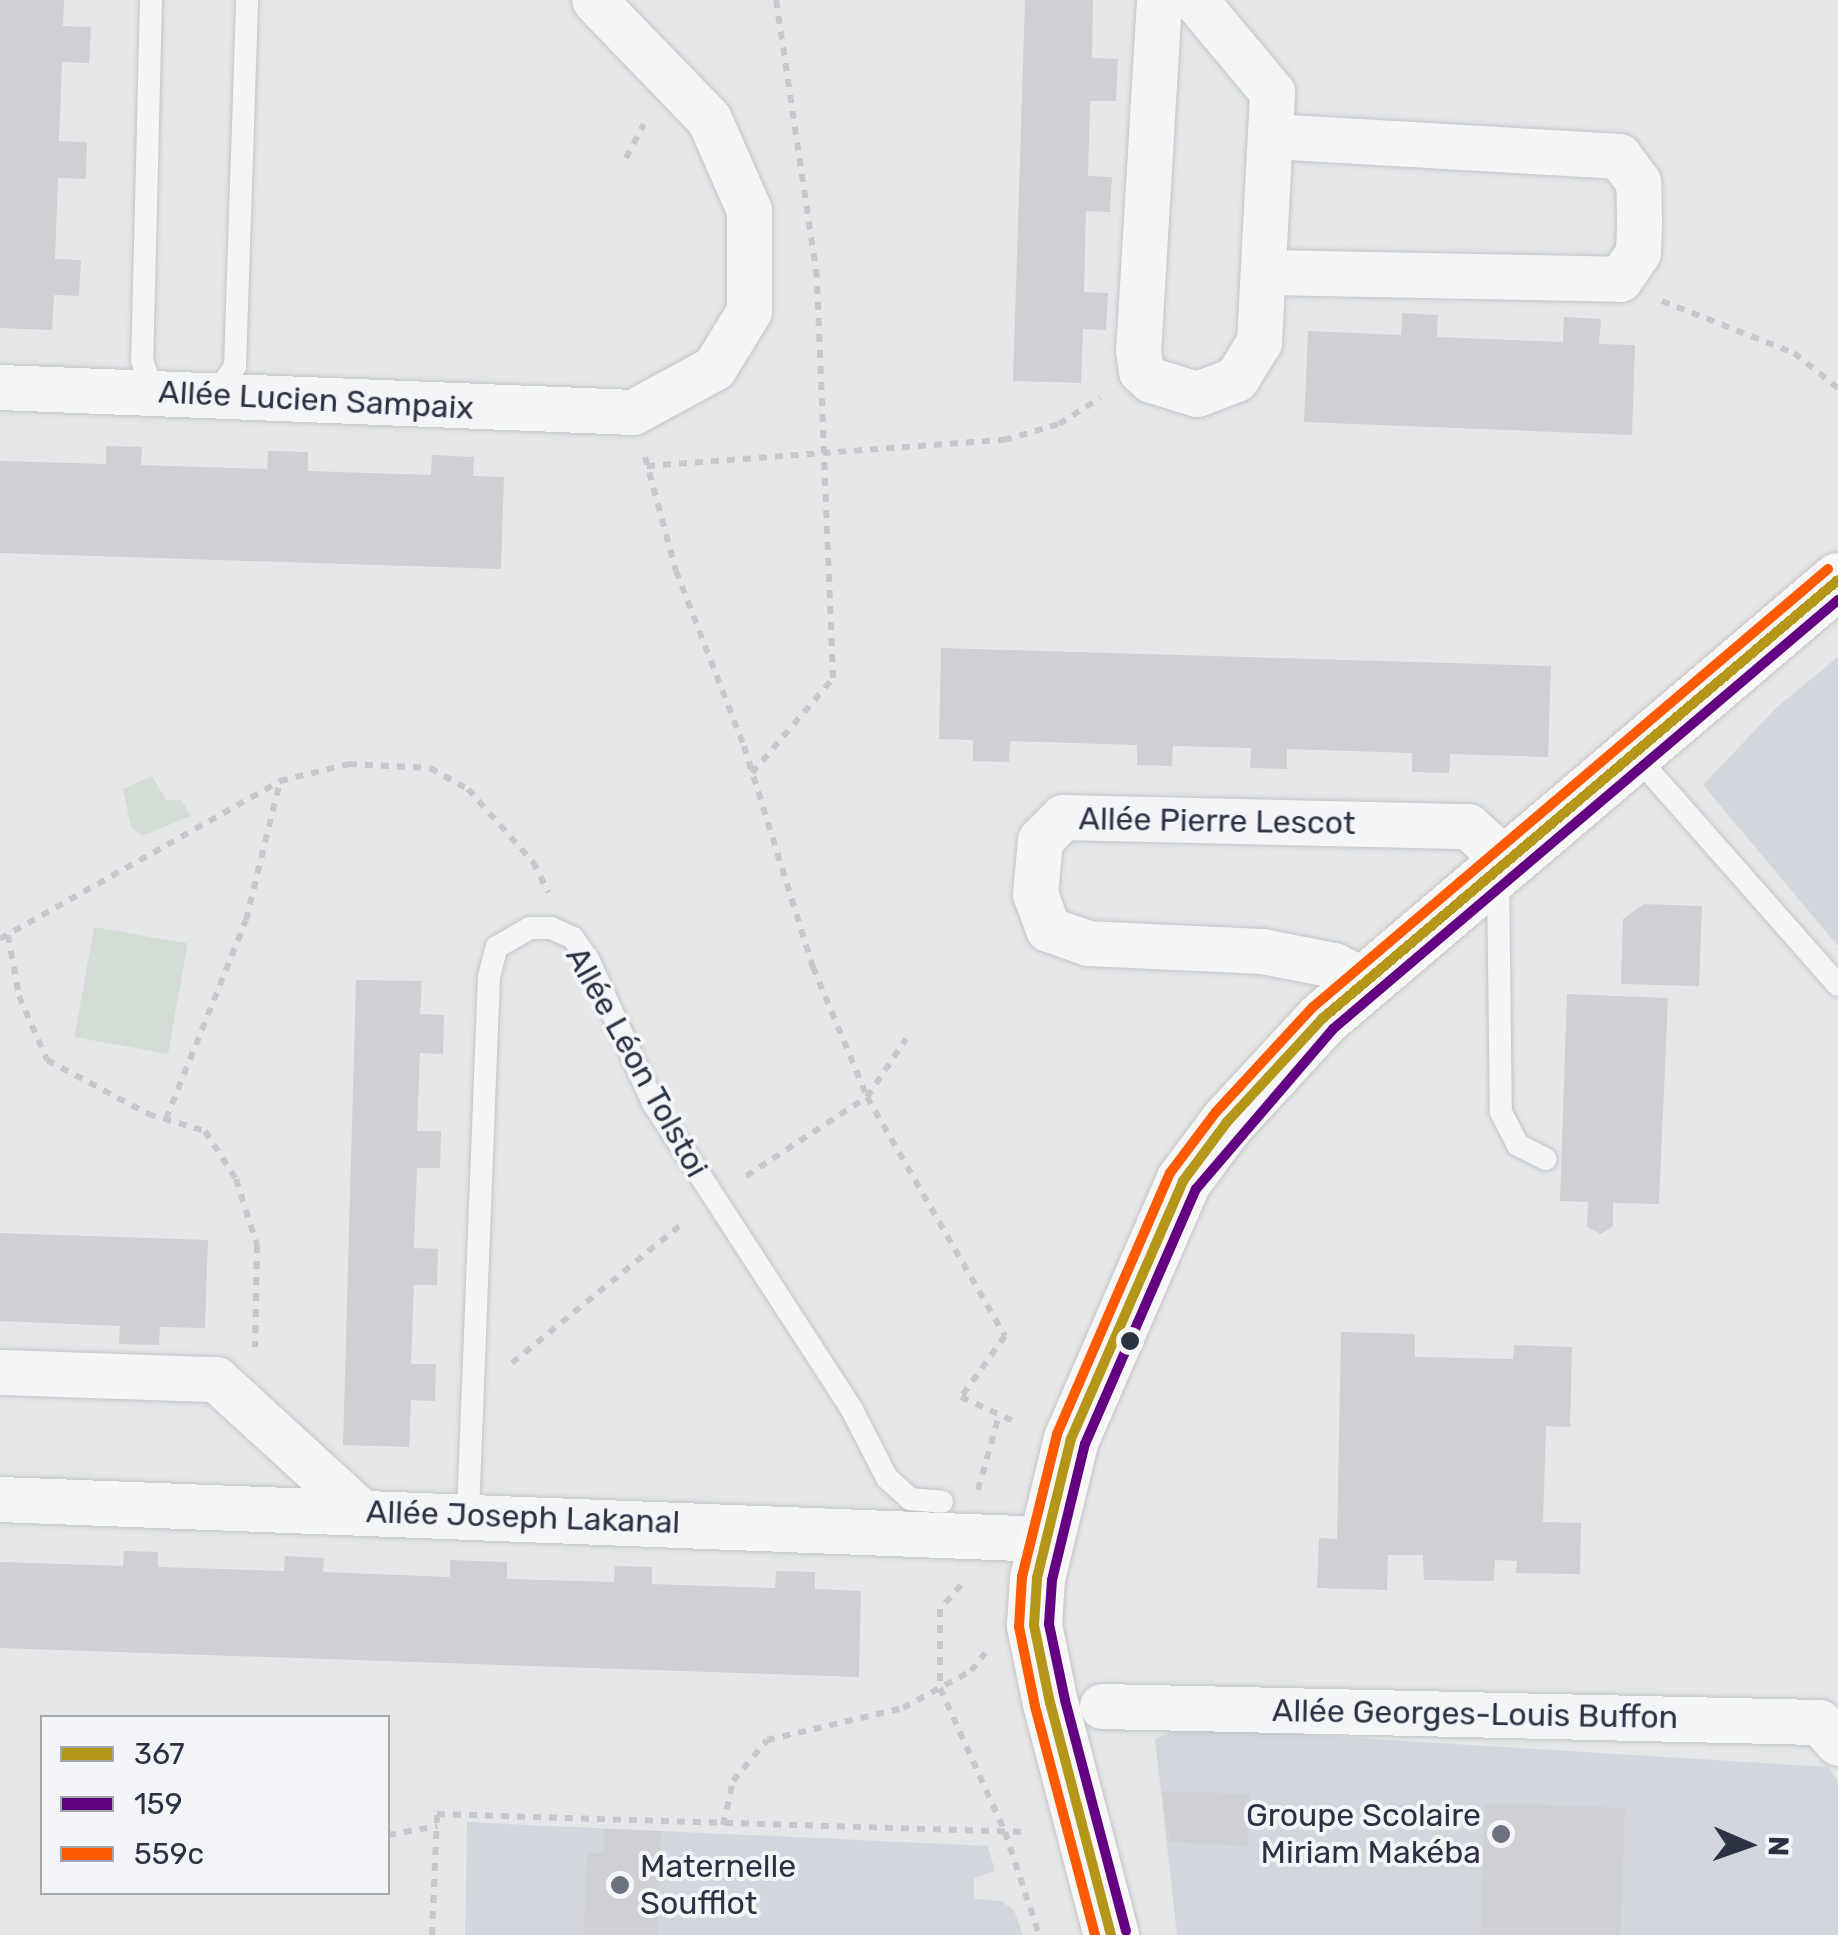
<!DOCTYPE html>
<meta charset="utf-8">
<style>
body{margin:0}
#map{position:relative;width:1838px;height:1935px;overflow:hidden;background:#e5e7e9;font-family:Rubik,sans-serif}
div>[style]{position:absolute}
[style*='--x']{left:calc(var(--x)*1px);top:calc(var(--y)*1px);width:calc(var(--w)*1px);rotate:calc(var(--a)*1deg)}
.built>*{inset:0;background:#d3d6dc}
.green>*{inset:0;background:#d4ddd5;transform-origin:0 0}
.building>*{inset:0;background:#cfd0d3;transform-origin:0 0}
.path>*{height:6px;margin-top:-3px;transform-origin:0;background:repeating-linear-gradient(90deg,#c6c8cc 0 8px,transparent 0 16px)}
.roads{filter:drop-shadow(0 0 2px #c3c5c7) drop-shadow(0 0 2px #c3c5c7)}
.lane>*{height:22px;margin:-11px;padding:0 11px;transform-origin:11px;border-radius:11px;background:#f4f5f6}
.street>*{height:45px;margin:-22.5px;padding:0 22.5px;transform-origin:22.5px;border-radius:22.5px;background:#f4f5f6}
.secondary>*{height:55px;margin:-27.5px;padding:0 27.5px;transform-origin:27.5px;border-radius:27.5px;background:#f7f7f8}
.bus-1>*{height:10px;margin:-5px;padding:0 5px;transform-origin:5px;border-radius:5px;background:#b49718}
.bus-2>*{height:10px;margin:-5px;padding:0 5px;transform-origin:5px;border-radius:5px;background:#640082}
.bus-3>*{height:10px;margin:-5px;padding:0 5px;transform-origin:5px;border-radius:5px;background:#ff5a00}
.dots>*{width:28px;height:28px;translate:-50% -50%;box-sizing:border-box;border:5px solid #f3f5f8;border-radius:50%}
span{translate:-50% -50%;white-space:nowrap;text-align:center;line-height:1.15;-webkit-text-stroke:8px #f3f5f8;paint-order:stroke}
.street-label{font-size:32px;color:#2a3244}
.poi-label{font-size:32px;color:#2a3244}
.right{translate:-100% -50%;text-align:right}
.left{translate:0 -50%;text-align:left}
.legend{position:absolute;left:40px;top:1715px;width:350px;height:180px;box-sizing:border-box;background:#f3f5f8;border:2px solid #a3a7b0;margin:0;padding:12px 18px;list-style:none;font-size:30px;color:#2a3244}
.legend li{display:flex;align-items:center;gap:20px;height:50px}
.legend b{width:50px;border:2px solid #a3a7b0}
.north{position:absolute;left:1698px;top:1795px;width:100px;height:100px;-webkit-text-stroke:8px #f3f5f8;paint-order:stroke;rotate:92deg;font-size:28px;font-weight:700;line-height:40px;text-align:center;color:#2a3244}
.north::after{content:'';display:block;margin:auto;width:35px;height:45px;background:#2a3244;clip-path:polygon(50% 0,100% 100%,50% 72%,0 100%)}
</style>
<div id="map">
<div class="built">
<i style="clip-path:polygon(1838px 657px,1838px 946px,1703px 785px,1777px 707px)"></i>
<i style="clip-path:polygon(1179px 1727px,1828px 1767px,1838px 1781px,1838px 1935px,1177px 1935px,1155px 1739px)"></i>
<i style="clip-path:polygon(467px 1822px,988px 1846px,995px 1871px,974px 1878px,974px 1899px,1001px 1901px,1014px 1910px,1023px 1935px,465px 1935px)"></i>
</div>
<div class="green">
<i style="clip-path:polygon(152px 776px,166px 800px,181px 800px,191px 816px,142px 836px,131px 827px,123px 789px)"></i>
<i style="left:94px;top:927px;width:95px;height:112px;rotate:10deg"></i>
</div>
<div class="building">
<i style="clip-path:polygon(0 0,64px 0,63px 26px,91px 27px,89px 63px,62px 62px,59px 141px,87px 142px,86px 179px,58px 178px,55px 259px,81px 260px,79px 296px,54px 295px,52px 330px,0 328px)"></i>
<i style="clip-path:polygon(1025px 0,1093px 0,1092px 58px,1118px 59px,1116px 101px,1090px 101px,1088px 176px,1112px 177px,1110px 212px,1086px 211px,1084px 292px,1108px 293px,1106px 330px,1083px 329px,1081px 383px,1013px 381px)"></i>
<i style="clip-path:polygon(1402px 313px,1438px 315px,1437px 337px,1563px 342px,1564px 317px,1601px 319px,1599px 344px,1635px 345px,1632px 435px,1304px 422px,1308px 331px,1401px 335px)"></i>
<i style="clip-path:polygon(106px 446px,142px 447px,141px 465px,267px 469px,268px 451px,308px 452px,308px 471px,431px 475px,432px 455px,474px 457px,473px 476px,504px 477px,501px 569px,0 553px,0 461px,106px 464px)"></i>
<i style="clip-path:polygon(941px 648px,1551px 666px,1548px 757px,1450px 754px,1449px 773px,1412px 772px,1412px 753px,1287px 749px,1287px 769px,1250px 768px,1251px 748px,1173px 746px,1172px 766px,1137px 765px,1137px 745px,1010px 741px,1009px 762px,973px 761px,973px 740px,939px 739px)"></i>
<i style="clip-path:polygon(1644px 904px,1702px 906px,1699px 986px,1621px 984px,1623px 919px)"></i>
<i style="clip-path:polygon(356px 980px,422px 981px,420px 1014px,444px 1015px,443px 1054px,420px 1053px,417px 1131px,441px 1131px,440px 1168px,417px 1168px,414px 1248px,438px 1249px,437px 1285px,414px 1285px,411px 1364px,436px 1364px,435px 1401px,411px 1400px,409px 1447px,343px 1445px)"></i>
<i style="clip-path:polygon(1567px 994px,1668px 998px,1659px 1204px,1613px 1203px,1613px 1226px,1601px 1234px,1587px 1227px,1588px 1202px,1560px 1201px)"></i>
<i style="clip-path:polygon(0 1233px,208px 1240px,205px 1328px,160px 1327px,159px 1345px,119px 1344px,120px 1326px,0 1321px)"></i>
<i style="clip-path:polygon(1341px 1332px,1415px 1334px,1415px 1357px,1513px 1359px,1514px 1345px,1572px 1347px,1570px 1427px,1546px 1426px,1543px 1522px,1581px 1523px,1580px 1574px,1516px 1573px,1517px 1561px,1495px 1560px,1494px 1581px,1424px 1580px,1423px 1555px,1388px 1555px,1387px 1590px,1317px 1588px,1319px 1538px,1337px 1539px)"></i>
<i style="clip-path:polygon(124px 1551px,158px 1552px,158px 1567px,284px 1571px,285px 1556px,324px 1558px,323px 1572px,450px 1577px,450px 1560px,507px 1562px,507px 1579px,614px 1582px,615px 1566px,652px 1567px,652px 1584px,775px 1588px,776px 1571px,815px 1572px,815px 1589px,861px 1591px,859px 1677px,0 1648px,0 1562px,123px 1566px)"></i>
<i style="clip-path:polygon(1161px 1791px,1251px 1794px,1248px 1846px,1170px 1842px)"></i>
<i style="left:1485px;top:1803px;width:140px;height:132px;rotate:2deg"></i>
<i style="clip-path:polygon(604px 1829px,661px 1831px,657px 1935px,584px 1935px,587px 1853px,603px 1853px)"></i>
</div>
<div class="path">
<i style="--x:626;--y:158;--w:38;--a:-62"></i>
<i style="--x:1662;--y:301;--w:142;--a:21.5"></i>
<i style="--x:1794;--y:353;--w:56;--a:38.5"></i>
<i style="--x:645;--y:457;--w:118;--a:74.8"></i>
<i style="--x:676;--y:571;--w:188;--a:68.8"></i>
<i style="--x:744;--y:746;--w:232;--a:72.7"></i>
<i style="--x:813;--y:967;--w:141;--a:67.4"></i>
<i style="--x:867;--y:1097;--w:276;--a:60"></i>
<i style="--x:1005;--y:1336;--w:75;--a:125.8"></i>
<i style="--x:961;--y:1397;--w:63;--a:24.5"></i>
<i style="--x:647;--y:466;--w:358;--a:-4.2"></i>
<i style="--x:1004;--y:440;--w:57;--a:-16.2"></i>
<i style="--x:1059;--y:424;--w:49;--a:-32.4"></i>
<i style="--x:752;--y:773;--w:125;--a:-49.5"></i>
<i style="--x:833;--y:678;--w:401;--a:-92.3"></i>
<i style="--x:817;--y:277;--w:280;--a:-98.4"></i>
<i style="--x:8;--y:935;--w:62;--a:79.8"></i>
<i style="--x:19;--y:996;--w:70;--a:66.4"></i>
<i style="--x:47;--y:1060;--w:115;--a:28.1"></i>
<i style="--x:148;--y:1114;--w:59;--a:16.6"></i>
<i style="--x:205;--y:1131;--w:57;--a:57.1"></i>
<i style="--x:236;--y:1179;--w:69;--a:72.3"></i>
<i style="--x:257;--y:1245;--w:102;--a:91.1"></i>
<i style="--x:0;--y:939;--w:322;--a:-29.4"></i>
<i style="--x:280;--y:781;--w:71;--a:-13.8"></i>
<i style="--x:349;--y:764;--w:81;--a:2.8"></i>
<i style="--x:430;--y:768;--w:43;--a:28.9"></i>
<i style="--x:468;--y:789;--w:98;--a:48.3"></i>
<i style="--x:533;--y:862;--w:34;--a:63"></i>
<i style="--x:166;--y:1119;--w:214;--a:-68.1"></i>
<i style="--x:246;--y:920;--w:142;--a:-76.2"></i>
<i style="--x:746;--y:1176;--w:145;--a:-33.1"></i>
<i style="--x:867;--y:1097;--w:70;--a:-56.1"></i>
<i style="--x:512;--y:1363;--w:222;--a:-39.3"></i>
<i style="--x:978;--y:1490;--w:74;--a:-74.3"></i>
<i style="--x:961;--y:1585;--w:32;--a:131"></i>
<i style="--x:940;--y:1609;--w:79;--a:90"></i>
<i style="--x:940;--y:1688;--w:158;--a:65.7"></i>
<i style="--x:1005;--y:1832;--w:108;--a:71.7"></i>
<i style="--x:723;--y:1825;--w:45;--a:-77.2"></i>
<i style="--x:733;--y:1781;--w:53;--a:-50.3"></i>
<i style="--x:767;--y:1740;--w:140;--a:-13.2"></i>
<i style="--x:903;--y:1708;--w:77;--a:-28.6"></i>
<i style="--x:971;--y:1671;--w:23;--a:-52"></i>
<i style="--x:388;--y:1835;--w:50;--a:-10.4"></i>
<i style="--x:432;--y:1935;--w:121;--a:-87.6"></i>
<i style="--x:437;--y:1814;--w:588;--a:1.75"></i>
</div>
<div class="roads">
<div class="lane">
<i style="--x:151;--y:0;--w:360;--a:91.4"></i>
<i style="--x:142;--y:360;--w:35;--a:72"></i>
<i style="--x:215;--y:395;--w:35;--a:-55"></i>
<i style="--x:235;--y:366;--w:366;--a:-88.1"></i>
<i style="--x:1636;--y:756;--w:305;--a:48.6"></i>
<i style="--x:1498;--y:878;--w:234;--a:89.3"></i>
<i style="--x:1501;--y:1112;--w:37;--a:63"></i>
<i style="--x:1518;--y:1145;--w:31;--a:27"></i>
<i style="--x:468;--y:1513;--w:537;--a:-87.76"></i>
<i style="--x:489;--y:976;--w:30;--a:-75"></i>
<i style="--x:497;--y:947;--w:38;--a:-30"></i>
<i style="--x:530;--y:928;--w:21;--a:0"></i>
<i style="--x:551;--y:928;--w:24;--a:24"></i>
<i style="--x:573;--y:938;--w:28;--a:55"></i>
<i style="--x:589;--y:961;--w:156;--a:65.7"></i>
<i style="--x:653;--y:1103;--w:364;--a:57"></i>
<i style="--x:851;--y:1408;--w:79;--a:62.8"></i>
<i style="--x:887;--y:1478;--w:31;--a:42"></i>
<i style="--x:910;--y:1499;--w:32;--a:5"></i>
</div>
<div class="street">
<i style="--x:1159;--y:0;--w:351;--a:93.4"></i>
<i style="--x:1138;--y:350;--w:21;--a:82"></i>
<i style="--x:1141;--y:371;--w:13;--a:42"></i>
<i style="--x:1151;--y:380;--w:48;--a:16.9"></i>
<i style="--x:1197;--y:394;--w:42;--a:-21"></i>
<i style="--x:1236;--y:379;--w:44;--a:-58.1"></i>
<i style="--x:1259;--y:342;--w:250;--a:-87"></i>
<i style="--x:1272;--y:92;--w:120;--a:-129.9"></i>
<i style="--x:1267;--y:272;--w:353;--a:1.1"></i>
<i style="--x:1620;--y:279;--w:32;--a:-56"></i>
<i style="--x:1638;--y:252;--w:31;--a:-88"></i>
<i style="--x:1639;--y:221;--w:39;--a:-91"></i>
<i style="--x:1638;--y:182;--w:32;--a:-126"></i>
<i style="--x:1619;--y:156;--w:348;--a:-176.7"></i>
<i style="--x:0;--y:387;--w:633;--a:2.26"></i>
<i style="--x:633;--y:412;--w:92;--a:-28.5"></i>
<i style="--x:714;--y:368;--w:67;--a:-58.4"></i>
<i style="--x:749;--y:311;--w:101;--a:-90"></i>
<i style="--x:749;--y:210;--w:99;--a:-113.7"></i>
<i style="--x:709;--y:119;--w:165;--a:-134"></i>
<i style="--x:1365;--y:981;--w:35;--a:-153"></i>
<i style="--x:1334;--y:965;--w:73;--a:-169"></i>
<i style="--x:1262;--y:951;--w:174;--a:-177.4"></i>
<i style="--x:1088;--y:943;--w:42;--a:-160.7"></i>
<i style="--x:1048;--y:929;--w:37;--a:-110"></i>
<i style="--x:1035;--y:894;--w:54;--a:-84.7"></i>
<i style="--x:1040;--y:840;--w:33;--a:-45"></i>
<i style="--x:1063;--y:817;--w:405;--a:1.3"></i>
<i style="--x:1468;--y:826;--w:50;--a:42.6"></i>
<i style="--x:0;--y:1372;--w:216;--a:1.9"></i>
<i style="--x:216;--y:1379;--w:194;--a:42.5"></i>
<i style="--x:0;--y:1499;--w:1046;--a:2.19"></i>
<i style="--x:1102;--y:1706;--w:717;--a:1.28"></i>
<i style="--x:1819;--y:1722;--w:28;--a:48"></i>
</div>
<div class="secondary">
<i style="--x:1111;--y:1935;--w:240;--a:-104.7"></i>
<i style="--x:1050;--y:1703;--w:80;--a:-101.6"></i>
<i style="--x:1034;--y:1625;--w:47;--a:-86.3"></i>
<i style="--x:1037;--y:1578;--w:143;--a:-76.3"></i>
<i style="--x:1071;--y:1439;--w:281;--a:-66.5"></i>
<i style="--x:1183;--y:1181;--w:74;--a:-53.3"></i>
<i style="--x:1227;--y:1122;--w:142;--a:-47.3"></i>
<i style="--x:1323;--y:1018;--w:676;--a:-40.38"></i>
</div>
</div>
<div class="bus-1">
<i style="--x:1111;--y:1935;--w:240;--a:-104.7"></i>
<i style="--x:1050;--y:1703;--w:80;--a:-101.6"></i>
<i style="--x:1034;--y:1625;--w:47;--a:-86.3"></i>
<i style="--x:1037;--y:1578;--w:143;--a:-76.3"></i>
<i style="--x:1071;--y:1439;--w:281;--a:-66.5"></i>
<i style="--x:1183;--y:1181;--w:74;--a:-53.3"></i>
<i style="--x:1227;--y:1122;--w:142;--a:-47.3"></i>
<i style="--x:1323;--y:1018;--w:676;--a:-40.38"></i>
</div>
<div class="bus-2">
<i style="--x:1126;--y:1931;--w:239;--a:-104.8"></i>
<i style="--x:1065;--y:1700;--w:78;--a:-101.9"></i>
<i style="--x:1049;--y:1624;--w:44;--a:-86.1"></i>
<i style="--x:1052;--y:1580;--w:140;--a:-76.4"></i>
<i style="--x:1085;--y:1444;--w:278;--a:-66.5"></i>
<i style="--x:1196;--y:1189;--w:211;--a:-49.4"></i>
<i style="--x:1333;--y:1029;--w:663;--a:-40.35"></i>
</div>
<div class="bus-3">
<i style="--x:1095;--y:1935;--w:237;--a:-104.7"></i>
<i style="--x:1035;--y:1706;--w:81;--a:-101.4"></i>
<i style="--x:1019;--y:1627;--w:50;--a:-86.6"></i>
<i style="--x:1022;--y:1577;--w:147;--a:-76.2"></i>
<i style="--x:1057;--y:1434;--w:284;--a:-66.6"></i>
<i style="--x:1170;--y:1173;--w:76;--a:-53"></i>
<i style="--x:1216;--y:1112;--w:143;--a:-47.3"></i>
<i style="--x:1313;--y:1007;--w:676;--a:-40.38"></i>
</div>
<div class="dots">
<i style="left:1130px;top:1341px;background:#2a3244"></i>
<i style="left:1501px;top:1834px;background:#6b717e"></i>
<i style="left:620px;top:1885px;background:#6b717e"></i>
</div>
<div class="street-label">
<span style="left:316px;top:400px;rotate:3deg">Allée Lucien Sampaix</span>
<span style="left:1217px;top:821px;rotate:1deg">Allée Pierre Lescot</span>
<span style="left:637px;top:1062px;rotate:61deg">Allée Léon Tolstoi</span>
<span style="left:523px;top:1517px;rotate:2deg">Allée Joseph Lakanal</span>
<span style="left:1475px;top:1714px;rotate:1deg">Allée Georges-Louis Buffon</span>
</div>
<div class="poi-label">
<span class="right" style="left:1481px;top:1834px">Groupe Scolaire<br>Miriam Makéba</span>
<span class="left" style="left:640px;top:1885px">Maternelle<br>Soufflot</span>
</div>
<ul class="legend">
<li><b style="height:12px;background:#b49718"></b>367</li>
<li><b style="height:12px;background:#640082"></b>159</li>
<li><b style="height:12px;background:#ff5a00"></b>559c</li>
</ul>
<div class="north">N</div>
</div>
